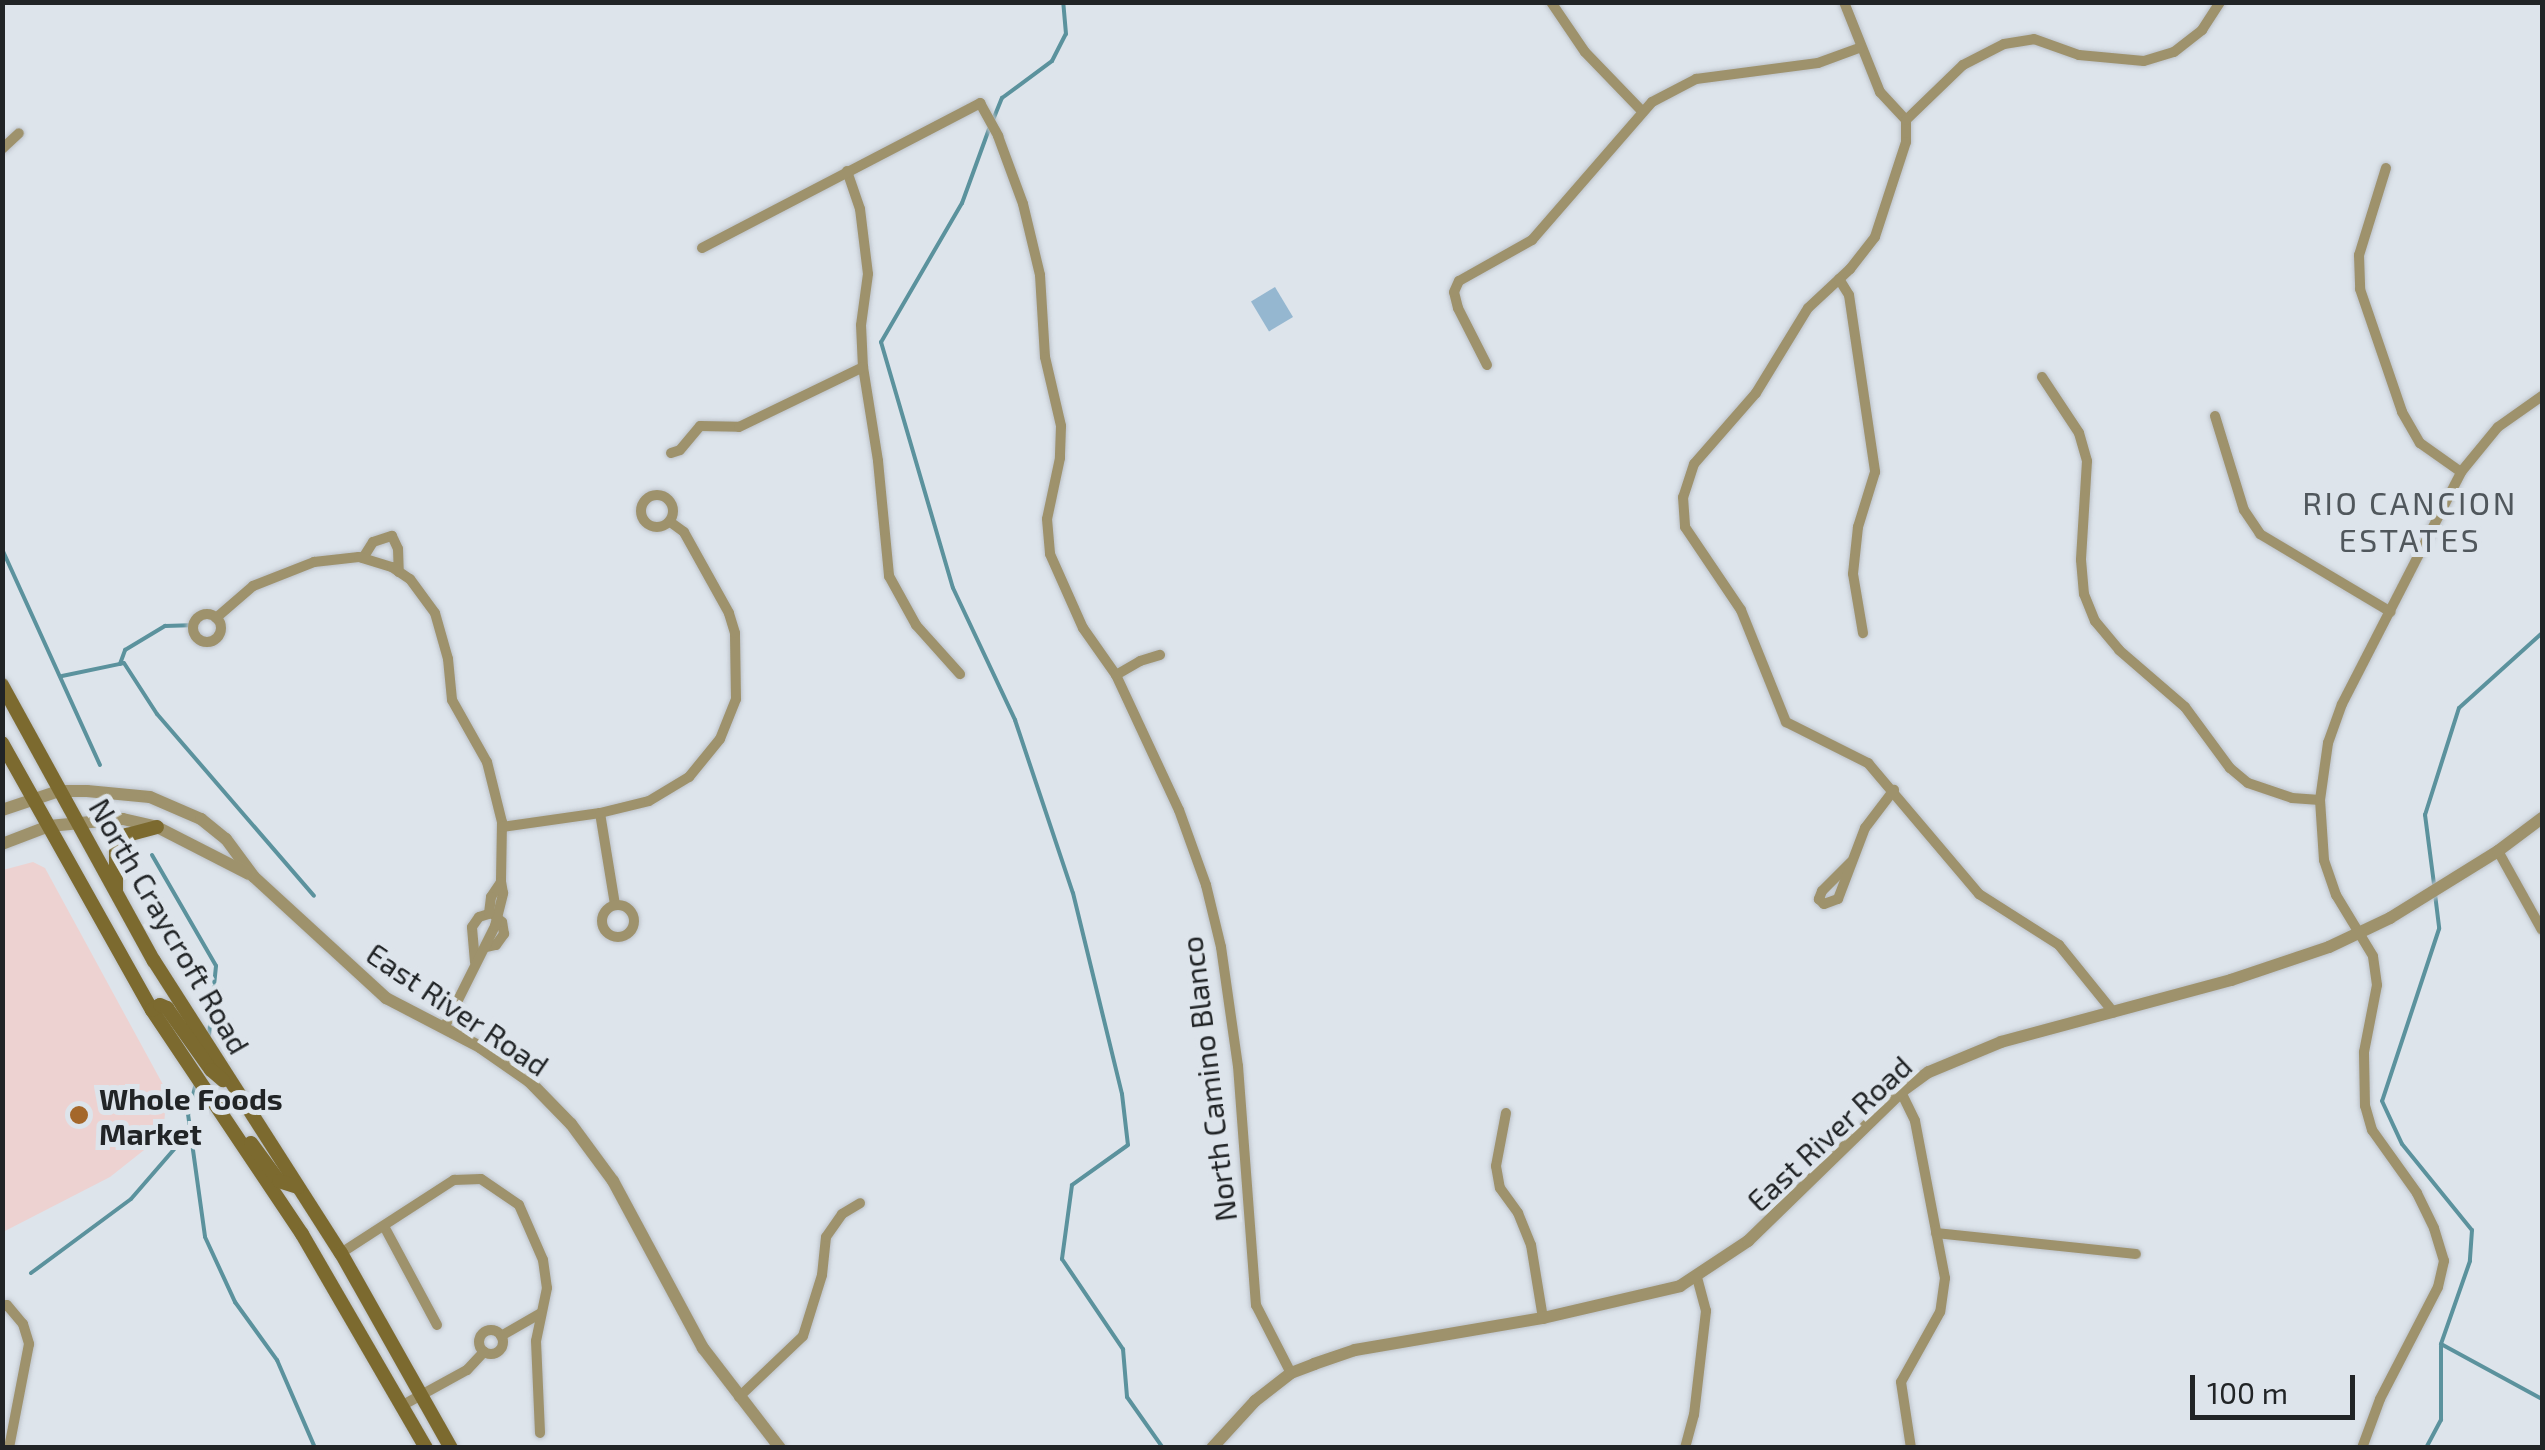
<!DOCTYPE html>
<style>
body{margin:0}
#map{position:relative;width:2545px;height:1450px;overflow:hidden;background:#dde4eb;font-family:"Exo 2",sans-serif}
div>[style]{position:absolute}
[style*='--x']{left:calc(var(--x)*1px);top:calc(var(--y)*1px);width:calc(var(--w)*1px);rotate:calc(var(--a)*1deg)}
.commercial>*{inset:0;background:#edd2d1}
.green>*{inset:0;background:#95b7d0;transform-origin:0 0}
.stream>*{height:4px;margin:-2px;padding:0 2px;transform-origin:2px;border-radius:2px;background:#5b929d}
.roads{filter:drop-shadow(0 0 2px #bbc1c8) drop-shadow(0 0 2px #bbc1c8)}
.minor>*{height:10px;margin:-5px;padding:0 5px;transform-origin:5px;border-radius:5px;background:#9e926c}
.minor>.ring{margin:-5px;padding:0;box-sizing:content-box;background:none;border:10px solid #9e926c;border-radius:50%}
.tertiary>*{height:12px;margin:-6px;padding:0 6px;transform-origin:6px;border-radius:6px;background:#9e926c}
.secondary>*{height:14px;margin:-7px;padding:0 7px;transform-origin:7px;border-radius:7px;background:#7c6a2f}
.dots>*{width:28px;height:28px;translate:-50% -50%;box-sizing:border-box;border:5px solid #dde4eb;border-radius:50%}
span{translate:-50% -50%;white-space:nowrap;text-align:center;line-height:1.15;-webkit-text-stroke:10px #dde4eb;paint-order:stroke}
.street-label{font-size:30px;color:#212426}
.poi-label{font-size:30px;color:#212426;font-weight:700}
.left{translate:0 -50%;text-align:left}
.neighbourhood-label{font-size:32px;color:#50575c;letter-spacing:2.5px}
.frame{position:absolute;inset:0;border:5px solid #212426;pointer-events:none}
.scale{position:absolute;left:2190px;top:1375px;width:165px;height:45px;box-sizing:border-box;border:5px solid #212426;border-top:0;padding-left:12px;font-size:30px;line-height:35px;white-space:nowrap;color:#212426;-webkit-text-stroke:8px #dde4eb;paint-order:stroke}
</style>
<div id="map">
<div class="commercial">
<i style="clip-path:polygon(33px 862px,45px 868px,167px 1092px,163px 1135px,110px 1177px,3px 1232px,3px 870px)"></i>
</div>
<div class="green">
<i style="left:1275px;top:287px;width:35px;height:28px;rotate:59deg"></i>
</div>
<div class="stream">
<i style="--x:993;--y:120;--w:24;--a:-68"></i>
<i style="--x:1002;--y:98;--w:62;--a:-36.5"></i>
<i style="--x:1052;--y:61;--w:30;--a:-63"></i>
<i style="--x:1066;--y:34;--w:32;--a:-95"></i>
<i style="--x:989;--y:129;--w:79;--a:110"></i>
<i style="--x:962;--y:203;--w:161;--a:120.2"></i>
<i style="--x:881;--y:342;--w:256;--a:73.7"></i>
<i style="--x:953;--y:588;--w:146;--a:64.8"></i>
<i style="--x:1015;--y:720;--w:182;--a:71.5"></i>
<i style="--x:1073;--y:893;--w:207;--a:76.3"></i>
<i style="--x:1122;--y:1094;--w:51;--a:83.3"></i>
<i style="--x:1128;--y:1145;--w:69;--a:144.5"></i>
<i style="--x:1072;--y:1185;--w:75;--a:97.7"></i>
<i style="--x:1062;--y:1259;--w:109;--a:55.9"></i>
<i style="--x:1123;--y:1349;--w:48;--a:85.2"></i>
<i style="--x:1127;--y:1397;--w:62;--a:54.8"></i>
<i style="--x:2;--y:549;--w:237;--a:65.6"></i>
<i style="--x:120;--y:664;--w:15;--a:-70"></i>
<i style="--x:125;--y:650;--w:47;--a:-31"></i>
<i style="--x:165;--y:626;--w:24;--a:-2"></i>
<i style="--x:62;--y:676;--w:63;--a:-11.8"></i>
<i style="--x:124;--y:663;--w:61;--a:57.1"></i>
<i style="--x:157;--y:714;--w:240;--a:49.2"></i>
<i style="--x:152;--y:855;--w:128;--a:60"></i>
<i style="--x:216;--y:966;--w:69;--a:95.8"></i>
<i style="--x:2434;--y:884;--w:70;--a:-97.4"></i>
<i style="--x:2425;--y:815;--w:112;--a:-72.4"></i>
<i style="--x:2459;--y:708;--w:112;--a:-42.1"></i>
<i style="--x:2435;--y:894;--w:35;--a:83"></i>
<i style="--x:2439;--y:929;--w:181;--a:108.3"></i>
<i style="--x:2382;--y:1101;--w:47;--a:65.1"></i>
<i style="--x:2402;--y:1144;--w:111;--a:50.9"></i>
<i style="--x:2472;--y:1230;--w:31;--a:94"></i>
<i style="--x:2470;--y:1261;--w:88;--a:109.3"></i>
<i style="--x:2441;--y:1344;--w:115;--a:28.6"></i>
<i style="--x:196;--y:1083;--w:32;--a:104"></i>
<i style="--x:188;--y:1114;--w:124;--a:82.1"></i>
<i style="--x:205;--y:1237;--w:72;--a:65.2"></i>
<i style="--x:235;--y:1302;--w:72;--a:54.1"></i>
<i style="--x:277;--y:1360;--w:96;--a:66.6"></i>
<i style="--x:31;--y:1273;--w:124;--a:-36.5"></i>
<i style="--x:131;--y:1199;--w:90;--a:-49.1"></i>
<i style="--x:2426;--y:1448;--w:32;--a:-62"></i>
<i style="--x:2441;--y:1420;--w:74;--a:-90"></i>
</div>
<div class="roads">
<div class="minor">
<i style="--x:1551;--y:2;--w:60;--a:55.8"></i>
<i style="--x:1585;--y:52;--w:83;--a:46"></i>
<i style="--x:1844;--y:2;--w:97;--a:68.2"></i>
<i style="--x:1880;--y:92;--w:38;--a:47"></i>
<i style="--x:1906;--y:120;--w:22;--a:90"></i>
<i style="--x:1906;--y:142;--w:100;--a:108.1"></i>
<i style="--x:1875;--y:237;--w:41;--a:128"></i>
<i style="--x:1850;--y:269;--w:57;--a:137.1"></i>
<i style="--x:1808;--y:308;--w:100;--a:121.5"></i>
<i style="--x:1756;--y:393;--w:94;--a:131.1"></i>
<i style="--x:1694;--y:464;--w:35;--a:108"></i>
<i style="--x:1683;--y:497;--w:30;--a:86"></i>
<i style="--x:1685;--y:527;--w:100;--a:56"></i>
<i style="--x:1741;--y:610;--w:121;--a:68.1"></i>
<i style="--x:1786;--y:722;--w:92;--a:26.6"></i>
<i style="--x:1868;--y:763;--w:172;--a:49.7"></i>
<i style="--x:1979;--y:894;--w:95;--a:32.5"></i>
<i style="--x:2059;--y:945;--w:87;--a:51"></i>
<i style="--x:1906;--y:120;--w:79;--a:-44"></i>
<i style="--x:1963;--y:65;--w:46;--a:-27.1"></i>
<i style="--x:2004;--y:44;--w:30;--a:-9"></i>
<i style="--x:2034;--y:39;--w:48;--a:19.6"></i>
<i style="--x:2079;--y:55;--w:65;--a:5.3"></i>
<i style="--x:2144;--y:61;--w:31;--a:-17"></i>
<i style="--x:2174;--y:52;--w:36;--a:-38"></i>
<i style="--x:2202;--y:30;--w:33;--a:-57"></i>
<i style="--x:2;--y:149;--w:23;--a:-43"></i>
<i style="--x:2386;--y:168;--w:91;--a:107.2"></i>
<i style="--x:2359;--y:255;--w:34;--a:88"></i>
<i style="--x:2360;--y:289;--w:130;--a:71.1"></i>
<i style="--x:2402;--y:412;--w:36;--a:60"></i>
<i style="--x:2420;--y:443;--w:50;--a:35.3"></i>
<i style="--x:847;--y:171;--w:40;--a:71.1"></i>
<i style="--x:860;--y:209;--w:65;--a:83"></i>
<i style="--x:868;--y:274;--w:51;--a:97.8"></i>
<i style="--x:861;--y:325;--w:42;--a:87.3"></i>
<i style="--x:863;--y:367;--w:95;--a:80.9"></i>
<i style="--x:878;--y:461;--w:116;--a:84.5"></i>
<i style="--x:889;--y:576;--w:56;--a:61.1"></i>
<i style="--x:916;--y:625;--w:66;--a:48.1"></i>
<i style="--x:702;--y:248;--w:314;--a:-27.5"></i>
<i style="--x:980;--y:103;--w:38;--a:61"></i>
<i style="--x:998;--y:136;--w:72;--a:69.8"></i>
<i style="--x:1023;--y:204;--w:73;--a:76.5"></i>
<i style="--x:1040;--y:275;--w:82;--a:86.5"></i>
<i style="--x:1045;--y:357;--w:71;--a:76.9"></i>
<i style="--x:1061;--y:426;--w:32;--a:92"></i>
<i style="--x:1060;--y:458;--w:62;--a:102"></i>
<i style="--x:1047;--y:519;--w:35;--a:85"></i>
<i style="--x:1050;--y:554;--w:81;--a:66"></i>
<i style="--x:1083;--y:628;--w:57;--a:54.9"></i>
<i style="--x:1116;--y:675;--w:149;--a:65"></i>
<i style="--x:1179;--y:810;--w:80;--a:70.2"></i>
<i style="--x:1206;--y:885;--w:64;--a:76.4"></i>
<i style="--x:1221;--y:947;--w:120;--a:81.9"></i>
<i style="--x:1238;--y:1066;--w:240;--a:85.7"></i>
<i style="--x:1256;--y:1305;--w:76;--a:62.8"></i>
<i style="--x:1839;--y:279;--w:19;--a:58"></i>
<i style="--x:1849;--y:295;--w:179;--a:81.6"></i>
<i style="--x:1875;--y:472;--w:58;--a:107.2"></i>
<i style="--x:1858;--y:527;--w:47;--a:96.1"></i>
<i style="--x:1853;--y:574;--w:60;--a:80.4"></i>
<i style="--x:1487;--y:365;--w:64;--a:-117"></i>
<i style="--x:1458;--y:308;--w:16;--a:-104"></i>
<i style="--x:1454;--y:292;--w:12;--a:-66"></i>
<i style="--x:1459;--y:281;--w:84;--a:-29.3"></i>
<i style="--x:1532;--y:240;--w:183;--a:-49"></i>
<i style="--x:1652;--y:102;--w:50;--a:-27.6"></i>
<i style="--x:1696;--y:79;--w:123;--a:-7.5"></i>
<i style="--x:1818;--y:63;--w:44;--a:-20.1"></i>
<i style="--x:2042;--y:377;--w:67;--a:56.5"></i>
<i style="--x:2079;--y:433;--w:29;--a:74"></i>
<i style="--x:2087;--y:461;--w:99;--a:93.5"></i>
<i style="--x:2081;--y:560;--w:34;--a:85"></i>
<i style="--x:2084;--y:594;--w:29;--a:68"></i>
<i style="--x:2095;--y:621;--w:38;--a:50"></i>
<i style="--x:2119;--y:650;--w:87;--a:40.8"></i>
<i style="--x:2185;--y:707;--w:76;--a:53.6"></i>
<i style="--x:2230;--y:768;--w:23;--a:40"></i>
<i style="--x:2248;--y:783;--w:46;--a:18.8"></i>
<i style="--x:2292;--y:798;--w:28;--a:4"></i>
<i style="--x:2215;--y:416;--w:98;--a:72.9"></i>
<i style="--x:2244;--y:510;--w:29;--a:56"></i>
<i style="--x:2260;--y:534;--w:152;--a:30.8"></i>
<i style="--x:671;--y:453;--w:9;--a:-18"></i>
<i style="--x:680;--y:450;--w:31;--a:-50"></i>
<i style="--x:700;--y:426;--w:39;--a:1"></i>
<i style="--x:739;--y:427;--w:138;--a:-25.8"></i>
<i class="ring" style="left:641px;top:495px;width:22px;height:22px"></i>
<i style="--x:363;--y:558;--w:19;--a:-58"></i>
<i style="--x:373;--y:542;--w:20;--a:-18"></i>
<i style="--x:392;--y:536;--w:14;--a:65"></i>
<i style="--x:398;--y:549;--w:23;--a:88"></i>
<i class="ring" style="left:193px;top:614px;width:18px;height:18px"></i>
<i style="--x:216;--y:618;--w:49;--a:-40.9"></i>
<i style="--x:253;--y:586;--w:66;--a:-21.5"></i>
<i style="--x:314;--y:562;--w:45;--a:-6.3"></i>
<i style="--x:359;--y:557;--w:34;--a:17"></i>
<i style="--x:392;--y:567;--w:22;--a:34"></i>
<i style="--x:410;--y:579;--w:42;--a:53.7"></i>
<i style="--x:435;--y:613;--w:48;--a:74.2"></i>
<i style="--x:448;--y:659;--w:41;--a:84.4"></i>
<i style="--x:452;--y:700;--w:71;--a:60.6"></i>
<i style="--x:487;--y:762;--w:62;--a:76"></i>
<i style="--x:502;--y:822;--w:60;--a:91"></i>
<i style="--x:1116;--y:675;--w:28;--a:-30"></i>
<i style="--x:1140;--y:661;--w:21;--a:-17"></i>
<i style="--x:600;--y:813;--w:93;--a:80.7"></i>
<i style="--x:502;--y:827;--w:99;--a:-8.1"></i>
<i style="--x:600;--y:813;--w:50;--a:-13.8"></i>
<i style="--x:649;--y:801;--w:47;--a:-31"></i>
<i style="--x:689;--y:777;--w:49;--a:-50.8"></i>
<i style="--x:720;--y:739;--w:43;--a:-68.2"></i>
<i style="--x:736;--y:699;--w:66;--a:-90.9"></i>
<i style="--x:735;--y:633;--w:21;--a:-107"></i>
<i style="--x:729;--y:613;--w:93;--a:-119.1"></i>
<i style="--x:684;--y:532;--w:17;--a:-144"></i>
<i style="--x:2498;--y:851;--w:90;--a:60.9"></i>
<i style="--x:1851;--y:862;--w:41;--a:135"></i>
<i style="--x:1822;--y:891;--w:9;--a:111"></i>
<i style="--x:1819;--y:899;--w:7;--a:45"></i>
<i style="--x:1824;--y:904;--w:15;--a:-20"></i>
<i style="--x:1838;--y:899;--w:76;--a:-69.2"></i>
<i style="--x:1865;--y:828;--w:48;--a:-52.7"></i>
<i class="ring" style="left:602px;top:905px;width:22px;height:22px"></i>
<i style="--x:487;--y:947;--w:9;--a:-13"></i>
<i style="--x:496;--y:945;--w:14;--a:-54"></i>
<i style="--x:504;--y:934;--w:12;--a:-99"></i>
<i style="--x:502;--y:922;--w:9;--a:-139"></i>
<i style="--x:475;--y:962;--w:35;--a:-95"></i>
<i style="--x:472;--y:927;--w:12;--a:-55"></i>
<i style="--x:479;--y:917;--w:10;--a:-17"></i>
<i style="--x:444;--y:1028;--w:114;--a:-63.4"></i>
<i style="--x:495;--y:926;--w:34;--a:-76"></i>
<i style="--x:503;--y:893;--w:11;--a:-100"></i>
<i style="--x:501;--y:882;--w:18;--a:124"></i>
<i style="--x:491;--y:897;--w:17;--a:97"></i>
<i style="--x:1901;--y:1092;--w:32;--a:64"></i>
<i style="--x:1915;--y:1121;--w:160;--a:79.2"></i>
<i style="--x:1945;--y:1278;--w:34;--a:98"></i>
<i style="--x:1940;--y:1312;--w:80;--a:119.1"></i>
<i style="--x:1901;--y:1382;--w:67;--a:81.4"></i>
<i style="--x:1506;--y:1113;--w:54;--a:100.7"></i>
<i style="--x:1496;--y:1166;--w:22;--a:80"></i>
<i style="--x:1500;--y:1188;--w:31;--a:54"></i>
<i style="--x:1518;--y:1213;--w:35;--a:68"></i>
<i style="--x:1531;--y:1245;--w:74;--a:80.7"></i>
<i style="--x:385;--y:1228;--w:110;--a:61.8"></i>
<i style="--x:1936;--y:1233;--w:201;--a:6"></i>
<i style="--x:341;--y:1253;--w:135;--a:-32.9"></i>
<i style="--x:454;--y:1180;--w:27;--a:-2"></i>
<i style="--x:481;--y:1179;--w:46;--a:34.4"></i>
<i style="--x:519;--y:1205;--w:60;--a:66.4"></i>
<i style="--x:543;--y:1260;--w:28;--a:82"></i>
<i style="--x:547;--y:1288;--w:54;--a:101.7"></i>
<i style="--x:536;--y:1341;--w:92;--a:87.5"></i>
<i style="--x:2;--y:1307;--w:5;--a:-22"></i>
<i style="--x:7;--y:1305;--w:25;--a:50"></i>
<i style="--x:23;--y:1324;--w:21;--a:73"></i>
<i style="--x:29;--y:1344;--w:106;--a:100.9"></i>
<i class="ring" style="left:479px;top:1330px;width:14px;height:14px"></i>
<i style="--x:501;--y:1336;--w:46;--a:-29.9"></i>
<i style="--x:739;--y:1397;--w:88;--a:-43.6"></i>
<i style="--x:803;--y:1336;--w:64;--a:-72.7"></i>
<i style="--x:822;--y:1275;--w:38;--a:-84"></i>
<i style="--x:826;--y:1237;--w:28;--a:-55"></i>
<i style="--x:842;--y:1214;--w:21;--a:-31"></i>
<i style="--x:403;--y:1405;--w:73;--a:-28.7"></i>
<i style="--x:467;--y:1370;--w:25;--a:-47"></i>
<i style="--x:1685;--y:1448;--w:34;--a:-75"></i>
<i style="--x:1694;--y:1415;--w:105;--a:-83.4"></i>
<i style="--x:1706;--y:1311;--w:34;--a:-105"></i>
<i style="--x:2362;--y:1448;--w:52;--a:-69.8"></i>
<i style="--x:2380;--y:1399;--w:126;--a:-62.6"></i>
<i style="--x:2438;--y:1287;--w:27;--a:-77"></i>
<i style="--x:2444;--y:1261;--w:34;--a:-107"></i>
<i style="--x:2434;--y:1228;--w:39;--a:-116"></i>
<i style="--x:2417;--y:1193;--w:77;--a:-125.5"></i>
<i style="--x:2372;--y:1130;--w:25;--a:-106"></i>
<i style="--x:2365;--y:1106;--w:54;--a:-91.1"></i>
<i style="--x:2364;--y:1052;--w:68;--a:-79"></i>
<i style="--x:2377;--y:985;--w:29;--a:-98"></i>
<i style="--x:2373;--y:956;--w:71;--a:-121.2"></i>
<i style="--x:2336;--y:895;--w:37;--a:-109"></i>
<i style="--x:2324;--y:860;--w:60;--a:-93.8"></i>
<i style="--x:2320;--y:800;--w:58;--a:-82"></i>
<i style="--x:2328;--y:743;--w:41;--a:-70.3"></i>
<i style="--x:2342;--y:704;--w:261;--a:-62.8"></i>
<i style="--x:2461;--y:472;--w:58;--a:-50.6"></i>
<i style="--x:2498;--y:427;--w:54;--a:-35.2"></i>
</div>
<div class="tertiary">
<i style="--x:2;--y:810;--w:60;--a:-18.4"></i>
<i style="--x:59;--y:791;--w:28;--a:0"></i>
<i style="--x:87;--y:791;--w:63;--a:5.4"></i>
<i style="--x:150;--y:797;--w:56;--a:23.3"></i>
<i style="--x:201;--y:819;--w:32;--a:39"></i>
<i style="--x:226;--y:839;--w:47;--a:53.6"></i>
<i style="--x:254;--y:877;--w:179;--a:42.5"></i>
<i style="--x:386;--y:998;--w:106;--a:27.5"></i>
<i style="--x:480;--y:1047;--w:60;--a:34.8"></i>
<i style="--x:529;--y:1081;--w:60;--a:45.7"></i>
<i style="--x:571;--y:1124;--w:71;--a:53.6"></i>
<i style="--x:613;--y:1181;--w:190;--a:61.7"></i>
<i style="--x:703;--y:1348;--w:126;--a:52.4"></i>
<i style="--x:2;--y:844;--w:50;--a:-21"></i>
<i style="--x:49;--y:826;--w:74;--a:-5.4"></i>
<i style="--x:123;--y:819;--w:35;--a:13"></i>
<i style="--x:157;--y:827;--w:103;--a:27.1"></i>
<i style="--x:1212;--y:1448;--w:64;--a:-47.5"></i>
<i style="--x:1255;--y:1401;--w:46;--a:-37.9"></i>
<i style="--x:1291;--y:1373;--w:25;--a:-21"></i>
<i style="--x:1314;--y:1364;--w:43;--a:-18.9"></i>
<i style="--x:1355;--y:1350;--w:191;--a:-9.7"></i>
<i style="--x:1543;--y:1318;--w:141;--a:-13.1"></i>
<i style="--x:1680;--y:1286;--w:82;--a:-33.5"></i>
<i style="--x:1748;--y:1241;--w:214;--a:-44.2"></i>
<i style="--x:1901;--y:1092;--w:34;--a:-36"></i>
<i style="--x:1929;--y:1072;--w:78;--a:-22.6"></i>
<i style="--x:2001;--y:1042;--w:238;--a:-15.1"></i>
<i style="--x:2231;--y:980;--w:103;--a:-18.6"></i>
<i style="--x:2329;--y:947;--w:68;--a:-25.4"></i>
<i style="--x:2390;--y:918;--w:127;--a:-31.8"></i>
<i style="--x:2498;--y:851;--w:55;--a:-36.9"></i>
</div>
<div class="secondary">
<i style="--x:2;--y:685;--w:315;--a:61.2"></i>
<i style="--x:154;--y:961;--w:347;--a:57.4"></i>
<i style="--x:341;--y:1253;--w:224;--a:60.6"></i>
<i style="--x:2;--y:743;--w:306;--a:60.7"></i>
<i style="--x:152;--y:1010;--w:270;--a:56.2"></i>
<i style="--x:302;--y:1234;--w:247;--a:59.9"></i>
<i style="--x:116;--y:890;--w:41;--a:-90"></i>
<i style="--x:116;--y:849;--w:18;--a:-52"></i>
<i style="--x:127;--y:835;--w:31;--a:-15"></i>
<i style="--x:152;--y:1010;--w:9;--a:-32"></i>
<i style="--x:160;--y:1005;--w:8;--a:23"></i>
<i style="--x:167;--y:1008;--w:76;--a:54.6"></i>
<i style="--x:211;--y:1070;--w:16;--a:40"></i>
<i style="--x:251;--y:1143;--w:47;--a:53.6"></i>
<i style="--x:279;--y:1181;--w:20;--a:18"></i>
</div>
</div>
<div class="dots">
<i style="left:79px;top:1115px;background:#a4672a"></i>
</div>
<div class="street-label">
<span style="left:170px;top:926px;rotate:60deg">North Craycroft Road</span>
<span style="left:458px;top:1009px;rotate:34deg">East River Road</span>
<span style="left:1208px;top:1079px;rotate:-97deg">North Camino Blanco</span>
<span style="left:1829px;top:1133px;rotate:-43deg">East River Road</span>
</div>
<div class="poi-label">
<span class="left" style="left:99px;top:1115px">Whole Foods<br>Market</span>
</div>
<div class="neighbourhood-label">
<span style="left:2410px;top:521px">RIO CANCION<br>ESTATES</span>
</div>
<div class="frame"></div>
<div class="scale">100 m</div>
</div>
